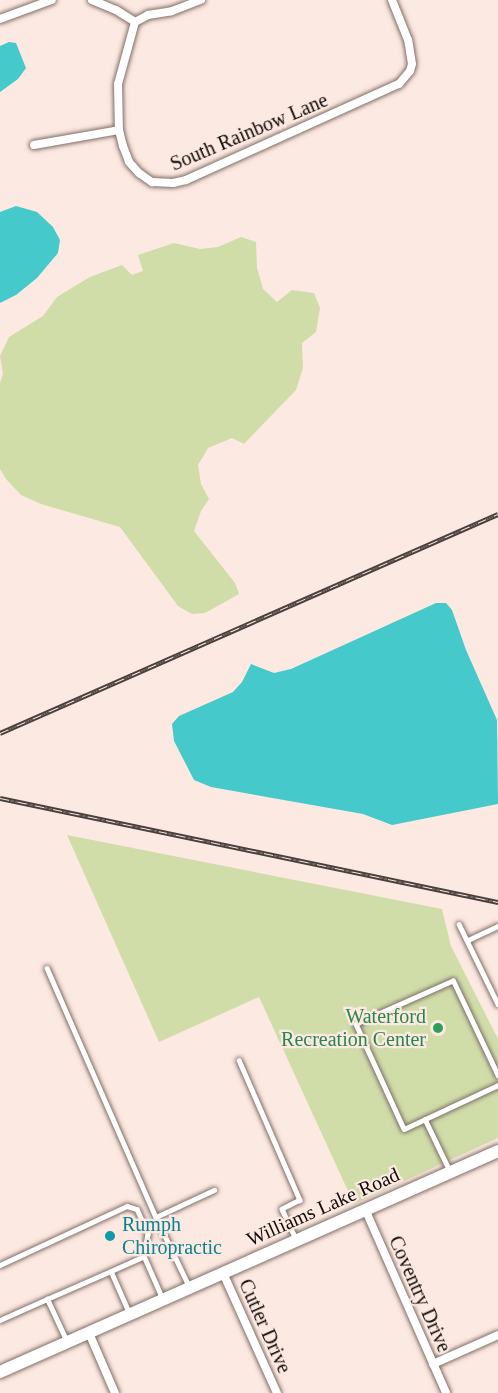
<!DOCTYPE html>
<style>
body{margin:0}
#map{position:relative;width:498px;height:1393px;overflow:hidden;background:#fce9e1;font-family:"Times New Roman",serif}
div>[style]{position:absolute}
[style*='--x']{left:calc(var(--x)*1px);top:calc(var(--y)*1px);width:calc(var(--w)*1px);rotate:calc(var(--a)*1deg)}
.green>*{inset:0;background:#d0dda9}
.water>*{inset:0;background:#45c9cb}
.roads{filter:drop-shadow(0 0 2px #806f68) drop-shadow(0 0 2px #806f68)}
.service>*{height:4.5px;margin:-2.25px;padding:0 2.25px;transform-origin:2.25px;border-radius:2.25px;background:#fff}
.minor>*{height:8px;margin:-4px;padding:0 4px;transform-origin:4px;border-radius:4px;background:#fff}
.secondary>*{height:12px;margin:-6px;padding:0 6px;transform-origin:6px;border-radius:6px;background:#fff}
.rail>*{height:5px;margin-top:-2.5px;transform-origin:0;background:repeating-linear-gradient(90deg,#fce9e1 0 9px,#49403c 0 18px);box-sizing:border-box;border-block:2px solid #49403c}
.dots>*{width:16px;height:16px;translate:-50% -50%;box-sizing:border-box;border:3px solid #fce9e1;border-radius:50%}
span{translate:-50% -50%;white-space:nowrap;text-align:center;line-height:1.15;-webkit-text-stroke:4.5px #fce9e1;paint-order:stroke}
.street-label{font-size:20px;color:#100a08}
.leisure-label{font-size:20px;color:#27864d}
.right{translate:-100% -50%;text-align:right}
.culture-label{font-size:20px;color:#0d838f}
.left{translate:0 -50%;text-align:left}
</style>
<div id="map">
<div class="green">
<i style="clip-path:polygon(241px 237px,256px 242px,257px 268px,263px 289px,277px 302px,292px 290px,314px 293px,320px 308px,316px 332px,302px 343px,303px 368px,296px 390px,244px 444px,232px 438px,208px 448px,198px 465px,201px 484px,209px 499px,201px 511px,194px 531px,235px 583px,239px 594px,205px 613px,192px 614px,178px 606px,120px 527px,41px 504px,21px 495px,6px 479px,0 469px,0 383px,3px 374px,0 356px,9px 337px,43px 316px,57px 297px,90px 277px,122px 265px,132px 275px,143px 271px,138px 255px,174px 243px,200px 249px,218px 247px)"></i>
<i style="clip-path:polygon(67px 835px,442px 909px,451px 946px,498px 1039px,498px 1138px,354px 1204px,259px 997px,159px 1042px)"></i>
</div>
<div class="water">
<i style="clip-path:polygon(9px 42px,16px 43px,26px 68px,18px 79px,0 92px,0 46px)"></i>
<i style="clip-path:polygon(16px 206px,37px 212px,53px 227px,60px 240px,58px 253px,37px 278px,16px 295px,0 303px,0 212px)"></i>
<i style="clip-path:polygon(436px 603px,446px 603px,452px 610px,466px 650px,497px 720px,498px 804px,392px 825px,363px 814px,211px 787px,194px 780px,174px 741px,172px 724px,179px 716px,233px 692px,242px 682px,251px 664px,274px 673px,291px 669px)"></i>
</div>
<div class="roads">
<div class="service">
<i style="--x:459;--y:924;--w:89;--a:64"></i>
<i style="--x:468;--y:940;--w:33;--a:-25"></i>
<i style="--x:47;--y:968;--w:272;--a:66.4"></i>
<i style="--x:156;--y:1217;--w:76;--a:64.4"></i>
<i style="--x:239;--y:1060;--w:153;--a:66.5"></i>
<i style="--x:300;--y:1200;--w:20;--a:153"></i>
<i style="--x:282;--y:1209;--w:33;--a:65"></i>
<i style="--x:498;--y:1076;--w:105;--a:-115.3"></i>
<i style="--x:453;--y:981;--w:106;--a:156.1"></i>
<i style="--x:356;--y:1024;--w:115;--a:65.4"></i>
<i style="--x:404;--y:1129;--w:104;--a:-25.1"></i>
<i style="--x:425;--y:1119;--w:58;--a:64.3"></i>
<i style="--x:156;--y:1217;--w:64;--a:-25"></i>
<i style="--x:0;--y:1265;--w:140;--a:-24.9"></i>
<i style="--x:127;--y:1206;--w:10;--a:17"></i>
<i style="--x:137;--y:1209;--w:27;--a:66"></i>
<i style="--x:148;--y:1234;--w:22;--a:100"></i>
<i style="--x:111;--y:1271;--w:36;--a:-24"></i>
<i style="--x:144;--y:1256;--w:45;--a:66.3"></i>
<i style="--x:0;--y:1320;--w:51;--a:-24.1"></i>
<i style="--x:66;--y:1340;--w:45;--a:-114.9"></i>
<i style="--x:47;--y:1299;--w:70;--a:-23.6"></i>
<i style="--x:111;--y:1271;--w:45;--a:66.3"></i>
</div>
<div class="minor">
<i style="--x:92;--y:0;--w:26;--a:23"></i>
<i style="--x:116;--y:10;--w:22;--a:32"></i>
<i style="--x:0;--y:19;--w:55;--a:-20.1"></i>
<i style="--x:135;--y:22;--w:64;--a:105.3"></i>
<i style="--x:118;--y:84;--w:46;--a:88.8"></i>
<i style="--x:119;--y:130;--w:16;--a:76"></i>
<i style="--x:123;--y:146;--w:17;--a:69"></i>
<i style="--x:129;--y:162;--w:15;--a:48"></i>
<i style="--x:139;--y:173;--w:16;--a:35"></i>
<i style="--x:152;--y:182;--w:21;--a:3"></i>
<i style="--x:173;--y:183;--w:13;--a:-13"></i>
<i style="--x:186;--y:180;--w:234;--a:-24.3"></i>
<i style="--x:399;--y:84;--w:17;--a:-50"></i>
<i style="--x:410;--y:71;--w:7;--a:-74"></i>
<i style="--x:412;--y:64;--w:24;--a:-99"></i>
<i style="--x:408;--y:40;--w:43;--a:-111.8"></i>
<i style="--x:135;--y:22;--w:15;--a:-28"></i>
<i style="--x:148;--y:15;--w:24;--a:-9"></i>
<i style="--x:172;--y:11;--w:31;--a:-21"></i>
<i style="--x:34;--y:145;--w:86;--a:-10"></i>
<i style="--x:365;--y:1209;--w:201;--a:66.2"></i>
<i style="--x:223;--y:1273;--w:132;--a:65.8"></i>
<i style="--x:89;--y:1333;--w:65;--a:66.6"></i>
<i style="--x:433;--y:1364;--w:71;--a:-24"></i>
</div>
<div class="secondary">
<i style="--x:0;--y:1372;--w:545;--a:-23.93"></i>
</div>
</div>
<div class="rail">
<i style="--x:0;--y:733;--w:544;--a:-23.74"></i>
<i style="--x:0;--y:798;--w:509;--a:11.8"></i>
</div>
<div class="dots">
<i style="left:438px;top:1028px;background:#2e9e5b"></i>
<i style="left:110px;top:1236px;background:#0f9aa8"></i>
</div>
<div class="street-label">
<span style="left:249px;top:132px;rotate:-23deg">South Rainbow Lane</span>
<span style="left:323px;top:1207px;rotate:-24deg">Williams Lake Road</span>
<span style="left:420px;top:1294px;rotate:66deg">Coventry Drive</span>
<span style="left:265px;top:1326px;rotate:66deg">Cutler Drive</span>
</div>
<div class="leisure-label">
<span class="right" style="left:426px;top:1028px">Waterford<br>Recreation Center</span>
</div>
<div class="culture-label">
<span class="left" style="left:122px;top:1236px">Rumph<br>Chiropractic</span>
</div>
</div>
